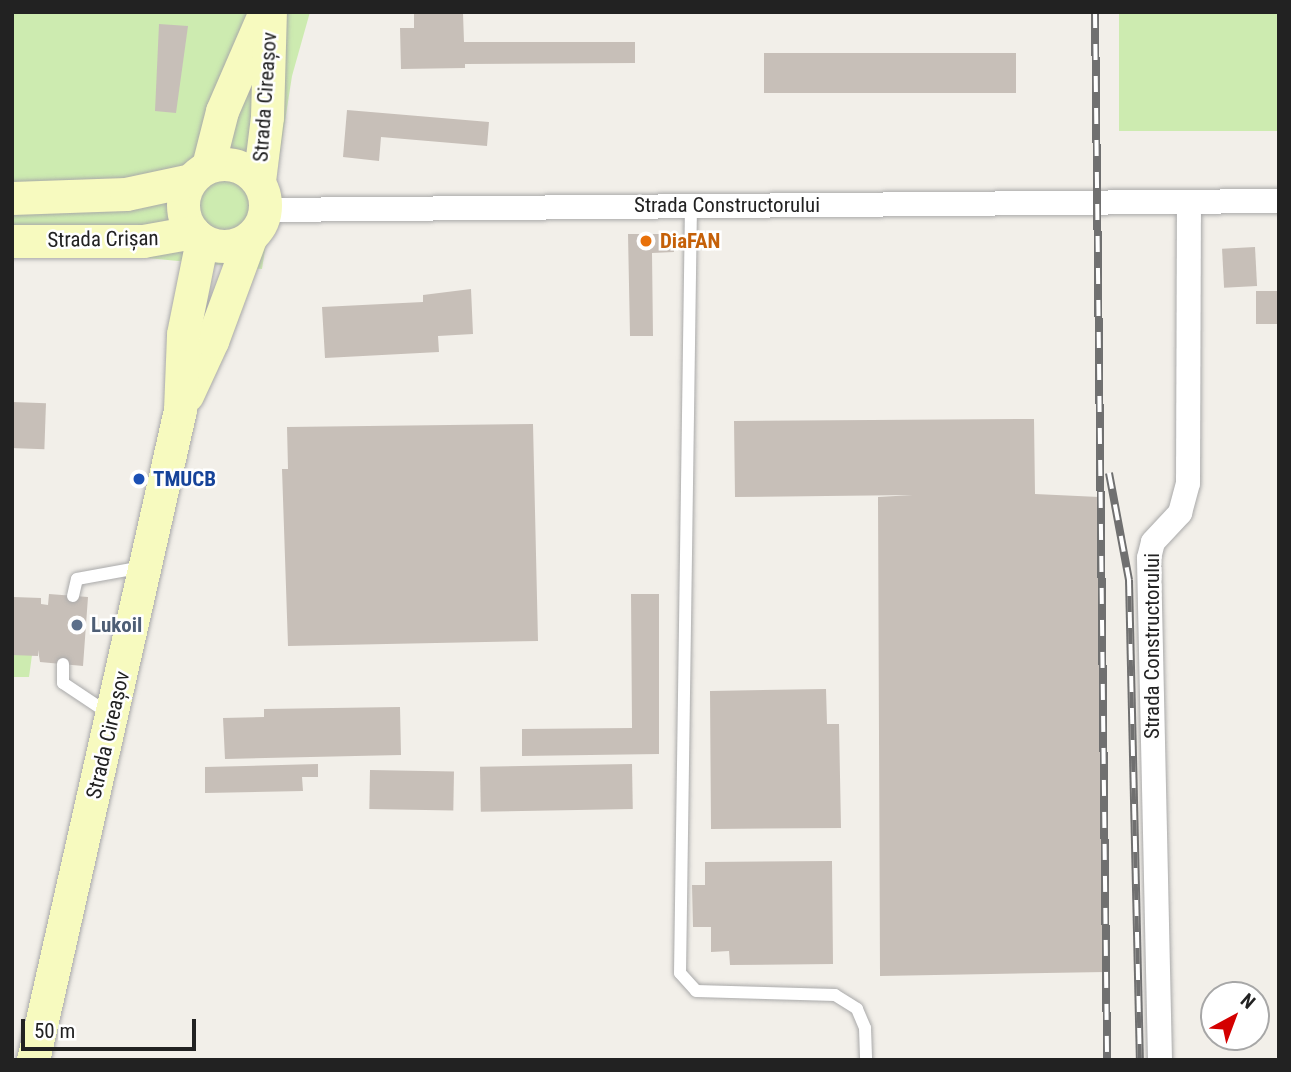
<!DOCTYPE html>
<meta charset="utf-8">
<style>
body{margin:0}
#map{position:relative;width:1291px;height:1072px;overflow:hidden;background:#f2efe9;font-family:"Roboto Condensed",sans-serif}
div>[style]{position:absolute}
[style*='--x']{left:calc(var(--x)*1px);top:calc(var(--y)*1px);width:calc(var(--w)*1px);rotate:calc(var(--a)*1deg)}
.grass>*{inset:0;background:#cdebb0;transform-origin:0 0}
.building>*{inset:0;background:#c7bfb8;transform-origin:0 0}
.roads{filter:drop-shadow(0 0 2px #a9a9a9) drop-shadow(0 0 2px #a9a9a9)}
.service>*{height:12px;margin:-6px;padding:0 6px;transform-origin:6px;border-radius:6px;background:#fff}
.minor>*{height:24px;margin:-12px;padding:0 12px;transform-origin:12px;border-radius:12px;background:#fff}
.secondary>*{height:33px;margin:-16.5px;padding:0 16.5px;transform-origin:16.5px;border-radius:16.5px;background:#f7fabf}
.secondary>.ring{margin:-16.5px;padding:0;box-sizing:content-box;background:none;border:33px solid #f7fabf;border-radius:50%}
.rail>*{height:8px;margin-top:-4px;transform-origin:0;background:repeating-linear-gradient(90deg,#fff 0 16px,#707070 0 32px);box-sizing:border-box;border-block:2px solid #707070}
.dots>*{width:19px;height:19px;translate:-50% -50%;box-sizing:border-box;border:4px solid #fff;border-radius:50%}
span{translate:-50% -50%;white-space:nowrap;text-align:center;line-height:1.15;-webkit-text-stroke:5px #fff;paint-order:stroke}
.street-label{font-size:21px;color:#222}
.food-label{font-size:21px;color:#c56008;font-weight:700}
.left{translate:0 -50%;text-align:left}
.transit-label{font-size:21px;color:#164399;font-weight:700}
.service-label{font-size:21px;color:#4e5e75;font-weight:700}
.frame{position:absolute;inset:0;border:14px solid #222;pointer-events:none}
.north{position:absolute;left:1200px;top:981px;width:70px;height:70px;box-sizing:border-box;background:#fff;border:2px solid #a7a7a7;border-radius:50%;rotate:41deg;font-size:19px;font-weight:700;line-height:28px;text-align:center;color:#222}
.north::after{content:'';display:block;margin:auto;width:24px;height:32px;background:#d40000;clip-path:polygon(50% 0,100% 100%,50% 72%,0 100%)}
.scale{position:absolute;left:21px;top:1019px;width:175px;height:32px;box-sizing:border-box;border:4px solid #222;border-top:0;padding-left:9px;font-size:21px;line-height:24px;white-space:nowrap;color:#222;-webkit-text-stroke:5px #fff;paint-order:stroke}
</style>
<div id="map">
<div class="grass">
<i style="clip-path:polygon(12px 12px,310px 12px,292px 76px,262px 269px,147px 258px,12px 256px)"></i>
<i style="left:1119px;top:12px;width:160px;height:119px"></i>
<i style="clip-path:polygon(12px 655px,32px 655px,29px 677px,12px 677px)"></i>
</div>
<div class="building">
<i style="clip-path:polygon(463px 13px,464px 42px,635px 42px,635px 63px,465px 64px,465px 68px,401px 69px,400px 28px,414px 28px,414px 14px)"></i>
<i style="clip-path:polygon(159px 24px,188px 26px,176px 113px,155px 111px)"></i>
<i style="left:1016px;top:53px;width:40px;height:252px;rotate:90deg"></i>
<i style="clip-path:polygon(347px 110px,489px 122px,487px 146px,381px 137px,379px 161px,343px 157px)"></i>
<i style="clip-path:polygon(628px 234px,673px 234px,674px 252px,652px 253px,653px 336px,630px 336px)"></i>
<i style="left:1255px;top:247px;width:39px;height:33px;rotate:87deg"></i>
<i style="clip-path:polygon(471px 289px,473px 334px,438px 336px,439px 352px,325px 358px,322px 307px,423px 302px,423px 295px)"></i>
<i style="left:1256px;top:291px;width:23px;height:33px"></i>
<i style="left:12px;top:402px;width:34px;height:46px;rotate:2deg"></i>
<i style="clip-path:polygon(1034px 419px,1035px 494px,1099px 497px,1105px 972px,880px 976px,878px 497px,913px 495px,735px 497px,734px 421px)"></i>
<i style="clip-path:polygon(533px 424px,538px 641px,288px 646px,282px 469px,288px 469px,287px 427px)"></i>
<i style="clip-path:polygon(49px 594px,88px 597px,83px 666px,40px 662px,38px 650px,38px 656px,12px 655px,13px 597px,41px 598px,41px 604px,48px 605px)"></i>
<i style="clip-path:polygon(631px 594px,659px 594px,659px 754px,522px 756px,522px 729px,632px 728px)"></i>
<i style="clip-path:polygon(826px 689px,827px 724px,839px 724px,841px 828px,711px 829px,710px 691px)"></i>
<i style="clip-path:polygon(400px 707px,401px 755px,225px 759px,223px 718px,264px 717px,264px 709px)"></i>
<i style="clip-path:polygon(318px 764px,318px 777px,302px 777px,303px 791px,205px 793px,205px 767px)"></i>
<i style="left:632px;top:764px;width:45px;height:152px;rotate:89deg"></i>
<i style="left:370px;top:770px;width:84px;height:39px;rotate:1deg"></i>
<i style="clip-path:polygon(832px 861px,833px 964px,730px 965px,729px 951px,711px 952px,711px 927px,693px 927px,692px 885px,705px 885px,705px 862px)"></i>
</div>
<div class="roads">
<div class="service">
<i style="--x:691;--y:205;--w:768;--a:90.82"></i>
<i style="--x:680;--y:973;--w:24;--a:48"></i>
<i style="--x:696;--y:991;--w:139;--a:1.6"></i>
<i style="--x:835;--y:995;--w:26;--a:32"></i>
<i style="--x:857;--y:1009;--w:21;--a:67"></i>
<i style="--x:865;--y:1028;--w:32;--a:88"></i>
<i style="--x:73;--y:596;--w:17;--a:-77"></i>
<i style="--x:77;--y:579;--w:67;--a:-10.3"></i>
<i style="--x:63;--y:664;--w:19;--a:90"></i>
<i style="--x:63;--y:683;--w:54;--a:33.7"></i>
</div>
<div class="minor">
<i style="--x:266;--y:210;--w:1013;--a:-0.51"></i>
<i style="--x:1160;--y:1060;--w:502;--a:-91.26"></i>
<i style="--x:1149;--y:558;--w:16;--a:-76"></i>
<i style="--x:1153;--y:542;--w:40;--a:-47"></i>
<i style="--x:1180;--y:513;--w:31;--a:-75"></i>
<i style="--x:1188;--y:483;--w:281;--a:-89.8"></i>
</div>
<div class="secondary">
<i class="ring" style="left:183px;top:164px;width:49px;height:49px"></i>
<i style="--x:208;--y:166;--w:57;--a:-75.7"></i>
<i style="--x:222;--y:111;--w:106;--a:-66.6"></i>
<i style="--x:259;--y:181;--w:64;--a:-82.9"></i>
<i style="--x:267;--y:117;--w:105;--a:-88.4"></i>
<i style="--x:12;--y:198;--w:114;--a:-2"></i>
<i style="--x:126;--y:194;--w:66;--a:-12.2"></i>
<i style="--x:12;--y:241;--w:131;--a:0"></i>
<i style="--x:143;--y:241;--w:51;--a:-10.2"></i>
<i style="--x:187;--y:395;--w:60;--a:-65.2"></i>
<i style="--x:212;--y:341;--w:110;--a:-69.7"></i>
<i style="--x:33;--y:1060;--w:666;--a:-77.26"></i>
<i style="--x:180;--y:410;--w:76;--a:-87.7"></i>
<i style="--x:183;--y:334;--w:96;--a:-78.6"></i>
</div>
</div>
<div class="rail">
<i style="--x:1095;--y:12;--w:1048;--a:89.34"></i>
<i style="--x:1109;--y:473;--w:109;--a:79.4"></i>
<i style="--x:1129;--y:580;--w:480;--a:88.7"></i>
</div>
<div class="dots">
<i style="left:646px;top:241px;background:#e8710a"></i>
<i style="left:139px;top:479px;background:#1a4fb4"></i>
<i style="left:77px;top:625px;background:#5c6f8a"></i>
</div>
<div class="street-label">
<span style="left:265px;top:97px;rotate:-86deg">Strada Cireașov</span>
<span style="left:727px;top:205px">Strada Constructorului</span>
<span style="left:103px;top:239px;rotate:-1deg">Strada Crișan</span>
<span style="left:1152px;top:646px;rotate:-90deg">Strada Constructorului</span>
<span style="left:108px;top:735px;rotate:-77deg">Strada Cireașov</span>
</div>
<div class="food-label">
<span class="left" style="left:660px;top:241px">DiaFAN</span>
</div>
<div class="transit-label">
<span class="left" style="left:153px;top:479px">TMUCB</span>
</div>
<div class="service-label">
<span class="left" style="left:91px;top:625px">Lukoil</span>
</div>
<div class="frame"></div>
<div class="north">N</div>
<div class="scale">50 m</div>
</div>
